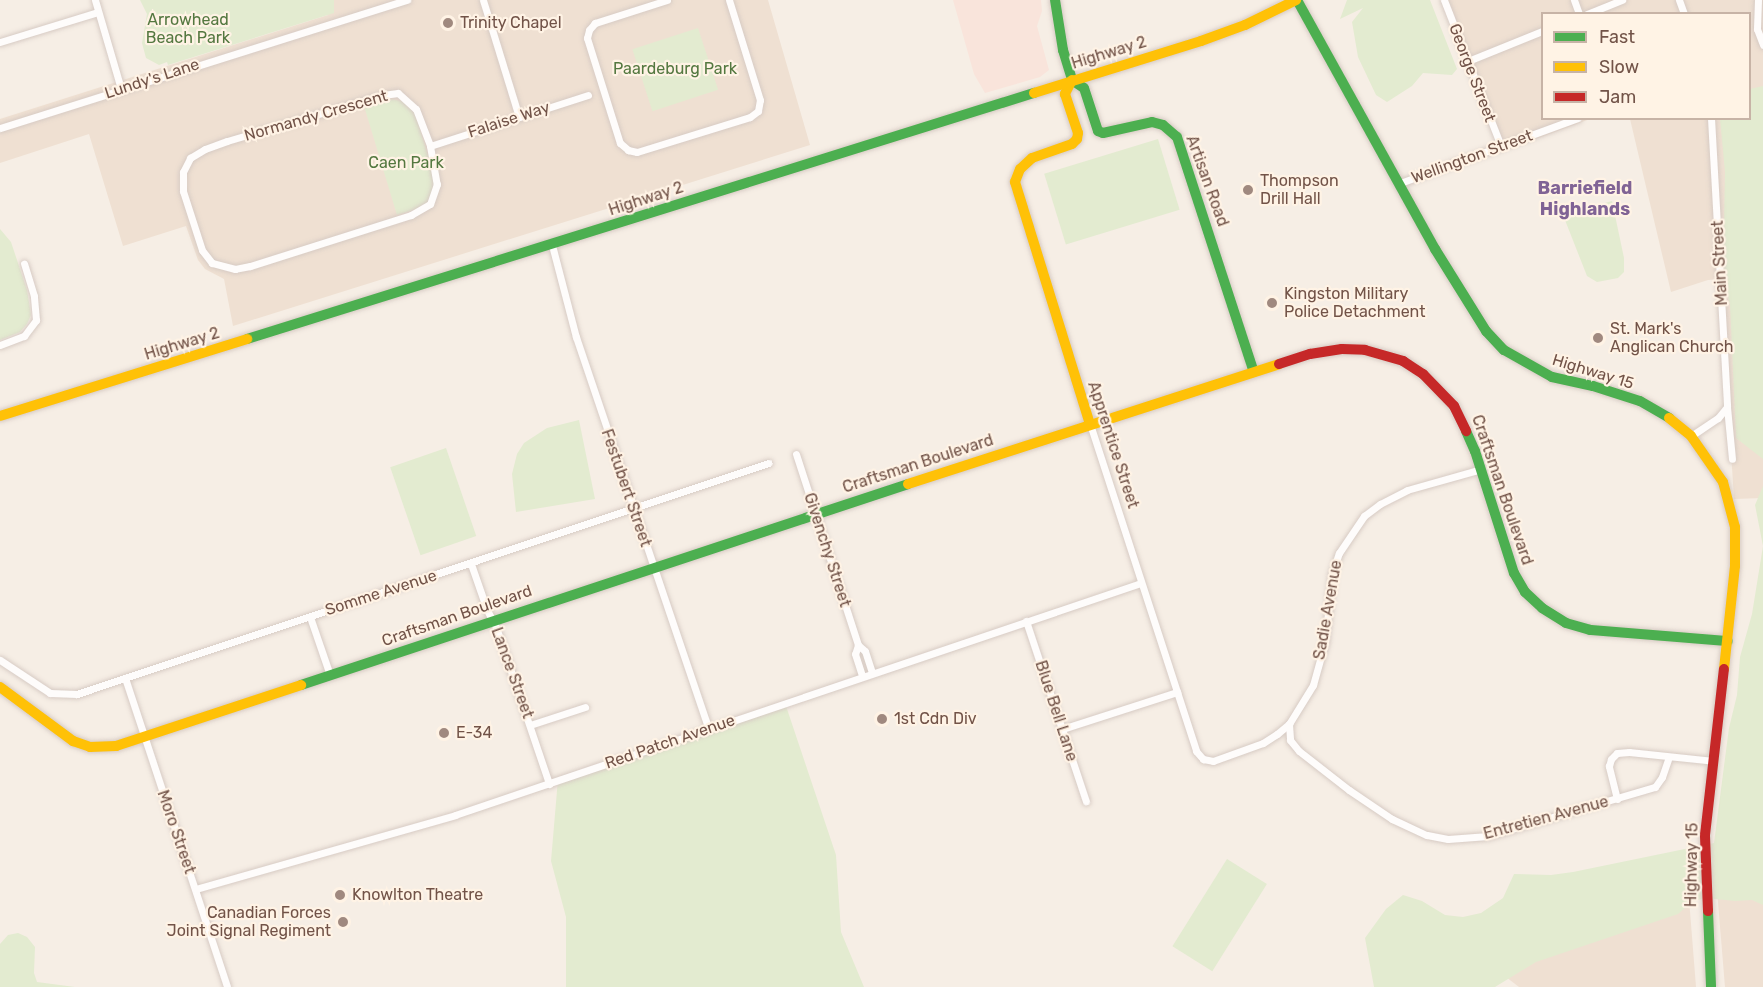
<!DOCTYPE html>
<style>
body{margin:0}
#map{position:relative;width:1763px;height:987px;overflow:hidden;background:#f6eee5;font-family:Rubik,sans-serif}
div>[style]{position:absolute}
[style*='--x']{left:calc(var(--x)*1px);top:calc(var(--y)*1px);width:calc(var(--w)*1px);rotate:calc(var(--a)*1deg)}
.residential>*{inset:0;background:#efe0d2}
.commercial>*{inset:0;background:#f9e4db}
.green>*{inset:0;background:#e3ebd0;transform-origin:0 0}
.roads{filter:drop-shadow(0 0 2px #d7cbc4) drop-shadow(0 0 2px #d7cbc4)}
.street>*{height:7px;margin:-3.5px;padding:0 3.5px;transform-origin:3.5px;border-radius:3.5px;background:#fefcfb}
.fast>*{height:10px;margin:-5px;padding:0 5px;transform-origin:5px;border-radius:5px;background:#4caf50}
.slow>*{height:10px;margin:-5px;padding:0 5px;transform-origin:5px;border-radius:5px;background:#ffc107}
.jam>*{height:10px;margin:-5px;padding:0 5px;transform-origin:5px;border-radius:5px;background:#c62828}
.dots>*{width:16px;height:16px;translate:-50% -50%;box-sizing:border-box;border:3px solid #fff3e5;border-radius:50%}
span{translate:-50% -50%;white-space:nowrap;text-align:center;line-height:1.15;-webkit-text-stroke:4.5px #fff3e5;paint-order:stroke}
.park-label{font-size:16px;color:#547840}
.poi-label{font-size:16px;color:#725348}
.left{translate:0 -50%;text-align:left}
.right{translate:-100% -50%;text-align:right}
.street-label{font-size:16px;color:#725348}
.neighbourhood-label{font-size:18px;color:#806395;font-weight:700}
.legend{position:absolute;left:1541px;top:12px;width:210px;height:108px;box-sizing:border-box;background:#fff3e5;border:2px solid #c7b3a6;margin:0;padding:8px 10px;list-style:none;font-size:18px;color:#725348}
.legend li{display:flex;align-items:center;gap:12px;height:30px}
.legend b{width:30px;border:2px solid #c7b3a6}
</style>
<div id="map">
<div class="residential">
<i style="clip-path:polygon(324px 0,768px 0,810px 145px,233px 326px,224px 279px,205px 269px,198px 260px,186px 226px,123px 246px,89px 134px,0 163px,0 119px,328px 15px)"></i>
<i style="clip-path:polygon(1446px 0,1763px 0,1763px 498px,1734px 499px,1720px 279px,1708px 280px,1671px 292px,1630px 119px,1750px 118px,1750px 14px,1542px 14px,1542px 118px,1590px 119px,1504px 151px)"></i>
<i style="clip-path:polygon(1763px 886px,1763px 987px,1725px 987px,1717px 890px)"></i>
<i style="clip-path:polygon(1689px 899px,1696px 987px,1519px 987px,1493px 967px)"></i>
</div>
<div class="commercial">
<i style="clip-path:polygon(953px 0,1041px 0,1042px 11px,1037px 26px,1049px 70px,1040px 77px,985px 93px,974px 74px)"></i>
</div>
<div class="green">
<i style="clip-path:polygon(140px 0,334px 0,334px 13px,168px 65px,167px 62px,159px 65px,146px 58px,142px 43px,147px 14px)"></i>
<i style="clip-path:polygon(1347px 0,1430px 0,1457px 69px,1452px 75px,1423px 73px,1412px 86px,1387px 102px,1376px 95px,1358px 57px,1352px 22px,1363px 8px,1340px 19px)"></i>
<i style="left:698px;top:28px;width:65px;height:69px;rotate:72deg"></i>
<i style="clip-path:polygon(1763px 86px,1763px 459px,1736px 438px,1730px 305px,1723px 276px,1725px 172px,1720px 119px,1750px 118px,1750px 89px)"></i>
<i style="clip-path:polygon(389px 99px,408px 102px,414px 109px,436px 183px,435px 194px,423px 207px,397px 215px,364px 106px)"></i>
<i style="left:1158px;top:139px;width:74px;height:119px;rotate:73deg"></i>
<i style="clip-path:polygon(1612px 201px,1624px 258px,1624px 272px,1618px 278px,1597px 282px,1587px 276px,1563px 215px)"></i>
<i style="clip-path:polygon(0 229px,11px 242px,27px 290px,31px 315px,27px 324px,20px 332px,0 340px)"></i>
<i style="clip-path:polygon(579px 420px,595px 499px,516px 512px,512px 474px,517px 454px,524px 443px,547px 428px)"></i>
<i style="left:446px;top:448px;width:93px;height:59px;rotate:71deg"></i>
<i style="clip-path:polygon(1763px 486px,1763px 909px,1763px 905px,1752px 900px,1735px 901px,1706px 898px,1693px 901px,1678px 914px,1536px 962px,1495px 987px,1374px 987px,1365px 938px,1386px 909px,1403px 895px,1422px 901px,1445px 915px,1463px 917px,1481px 913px,1503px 898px,1514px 874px,1551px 875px,1573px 872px,1714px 843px,1729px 728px,1737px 695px,1740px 657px,1752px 614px,1763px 546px,1755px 505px)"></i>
<i style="clip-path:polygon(786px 706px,836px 855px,841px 932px,864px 987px,566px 987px,566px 917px,551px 861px,558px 779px)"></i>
<i style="left:1227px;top:859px;width:47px;height:103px;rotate:32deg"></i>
<i style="clip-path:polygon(18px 933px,27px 937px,35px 947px,34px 973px,37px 982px,75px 987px,0 987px,0 944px,8px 935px)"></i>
</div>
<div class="roads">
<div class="street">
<i style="--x:95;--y:0;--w:93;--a:73.7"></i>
<i style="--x:483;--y:0;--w:122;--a:72.9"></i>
<i style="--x:667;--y:0;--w:76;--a:162.3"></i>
<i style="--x:595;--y:23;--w:9;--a:131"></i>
<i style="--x:589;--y:30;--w:8;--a:104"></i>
<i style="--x:587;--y:38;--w:110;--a:72.6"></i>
<i style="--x:620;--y:143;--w:11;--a:41"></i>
<i style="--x:628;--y:150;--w:9;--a:13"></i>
<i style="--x:637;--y:152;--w:118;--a:-17.2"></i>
<i style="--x:750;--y:117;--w:10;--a:-37"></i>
<i style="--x:758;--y:111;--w:11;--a:-80"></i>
<i style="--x:760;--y:100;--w:105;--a:-107.2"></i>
<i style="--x:1444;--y:0;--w:157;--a:68.7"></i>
<i style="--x:1574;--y:0;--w:15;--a:70"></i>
<i style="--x:1679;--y:0;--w:15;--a:70"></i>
<i style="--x:1758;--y:0;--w:29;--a:92"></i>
<i style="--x:1757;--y:29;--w:17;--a:69"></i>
<i style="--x:1587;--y:14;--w:38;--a:-22"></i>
<i style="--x:0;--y:42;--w:102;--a:-17"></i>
<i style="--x:1468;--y:61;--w:80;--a:-22.1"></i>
<i style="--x:398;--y:93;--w:24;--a:42"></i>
<i style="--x:416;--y:109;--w:40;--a:69"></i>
<i style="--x:430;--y:146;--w:39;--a:80"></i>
<i style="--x:437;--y:184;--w:21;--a:109"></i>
<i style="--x:430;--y:204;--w:22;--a:150"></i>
<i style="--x:411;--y:215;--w:169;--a:162.4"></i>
<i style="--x:250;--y:266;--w:15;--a:169"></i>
<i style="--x:235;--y:269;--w:24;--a:-165"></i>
<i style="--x:212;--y:263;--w:16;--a:-128"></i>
<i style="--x:202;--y:250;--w:62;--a:-107.9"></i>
<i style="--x:183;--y:191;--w:19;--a:-90"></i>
<i style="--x:183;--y:172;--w:16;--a:-63"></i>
<i style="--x:190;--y:158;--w:17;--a:-31"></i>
<i style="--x:205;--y:149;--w:23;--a:-20"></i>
<i style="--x:227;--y:141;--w:163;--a:-16.4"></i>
<i style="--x:383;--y:95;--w:15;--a:-8"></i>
<i style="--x:1711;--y:118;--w:289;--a:86.8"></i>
<i style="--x:1727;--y:407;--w:52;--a:84.5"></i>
<i style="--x:0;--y:128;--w:427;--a:-17.5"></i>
<i style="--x:430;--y:146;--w:166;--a:-17.9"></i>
<i style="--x:1400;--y:183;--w:189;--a:-20.1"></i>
<i style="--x:552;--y:245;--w:95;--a:75.4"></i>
<i style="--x:576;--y:337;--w:413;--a:71.3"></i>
<i style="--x:0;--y:345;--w:26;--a:-21"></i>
<i style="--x:24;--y:336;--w:20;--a:-53"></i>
<i style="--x:36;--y:320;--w:24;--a:-95"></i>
<i style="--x:34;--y:296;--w:34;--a:-107"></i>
<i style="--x:1090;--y:424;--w:344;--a:72"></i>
<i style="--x:1196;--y:751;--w:11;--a:49"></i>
<i style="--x:1203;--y:759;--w:10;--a:11"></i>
<i style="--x:1213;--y:761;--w:53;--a:-19.8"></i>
<i style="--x:1263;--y:743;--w:17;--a:-33"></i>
<i style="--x:1277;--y:734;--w:16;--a:-40"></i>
<i style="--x:1289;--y:724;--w:46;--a:-58.4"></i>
<i style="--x:1313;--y:685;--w:45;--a:-74.4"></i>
<i style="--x:1325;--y:642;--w:68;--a:-84.1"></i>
<i style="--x:1332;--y:574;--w:22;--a:-72"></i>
<i style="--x:1339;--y:553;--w:45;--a:-56"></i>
<i style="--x:1364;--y:516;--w:20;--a:-37"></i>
<i style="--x:1380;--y:504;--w:30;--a:-27"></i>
<i style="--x:1407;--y:490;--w:77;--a:-15.8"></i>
<i style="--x:1691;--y:436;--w:32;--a:-34"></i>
<i style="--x:1718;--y:418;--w:14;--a:-51"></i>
<i style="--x:796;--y:454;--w:201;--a:72"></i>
<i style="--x:858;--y:645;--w:9;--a:108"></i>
<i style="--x:855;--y:654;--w:23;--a:72"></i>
<i style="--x:471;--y:564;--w:49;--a:70.8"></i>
<i style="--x:487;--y:610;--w:19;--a:62"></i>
<i style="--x:496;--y:627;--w:166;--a:71.3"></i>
<i style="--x:310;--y:617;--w:61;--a:71"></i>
<i style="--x:1026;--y:621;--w:190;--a:71.6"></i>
<i style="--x:858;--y:645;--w:9;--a:41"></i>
<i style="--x:865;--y:651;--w:23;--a:72"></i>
<i style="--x:0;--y:660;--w:60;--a:33.4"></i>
<i style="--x:50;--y:693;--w:27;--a:2"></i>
<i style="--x:77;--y:694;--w:729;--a:-18.48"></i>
<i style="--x:125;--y:678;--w:325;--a:71.7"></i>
<i style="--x:1289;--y:724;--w:16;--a:86"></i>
<i style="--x:1290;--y:740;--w:14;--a:51"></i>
<i style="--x:1299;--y:751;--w:63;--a:38"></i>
<i style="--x:1349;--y:790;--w:52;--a:34"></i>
<i style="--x:1392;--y:819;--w:38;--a:25"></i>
<i style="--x:1427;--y:835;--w:21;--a:11"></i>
<i style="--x:1448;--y:839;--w:40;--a:-4.3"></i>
<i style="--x:1488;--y:836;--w:174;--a:-16.4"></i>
<i style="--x:1655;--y:787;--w:12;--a:-55"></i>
<i style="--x:1662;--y:777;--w:21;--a:-71"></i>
<i style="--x:530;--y:725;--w:58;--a:-18.1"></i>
<i style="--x:1062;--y:729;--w:121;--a:-17.8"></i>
<i style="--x:1617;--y:799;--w:34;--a:-104"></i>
<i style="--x:1609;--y:766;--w:7;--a:-74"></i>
<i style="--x:1611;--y:759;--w:8;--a:-45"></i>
<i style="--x:1617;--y:753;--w:12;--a:-5"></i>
<i style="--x:1629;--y:752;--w:85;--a:6"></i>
<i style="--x:196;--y:889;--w:269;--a:-15.9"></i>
<i style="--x:455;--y:815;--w:724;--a:-18.69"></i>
</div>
<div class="fast">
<i style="--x:1055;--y:0;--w:51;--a:80.9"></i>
<i style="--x:1063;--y:50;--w:31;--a:73"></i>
<i style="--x:1297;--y:0;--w:285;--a:61"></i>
<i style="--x:1435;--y:249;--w:97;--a:58.1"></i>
<i style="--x:1486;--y:331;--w:26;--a:47"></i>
<i style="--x:1504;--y:350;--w:55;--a:29.4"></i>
<i style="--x:1552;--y:377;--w:42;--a:12.4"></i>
<i style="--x:1593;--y:386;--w:49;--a:17.7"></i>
<i style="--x:1640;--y:401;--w:34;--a:30"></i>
<i style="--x:1072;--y:80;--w:14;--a:34"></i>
<i style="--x:1084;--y:88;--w:45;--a:72"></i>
<i style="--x:1098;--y:131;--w:5;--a:22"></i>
<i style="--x:1103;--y:133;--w:50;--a:-12.7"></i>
<i style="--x:1152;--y:122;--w:11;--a:15"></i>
<i style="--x:1163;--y:125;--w:18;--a:41"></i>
<i style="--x:1177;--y:137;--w:247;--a:71.9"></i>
<i style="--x:247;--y:339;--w:825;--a:-17.36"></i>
<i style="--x:1466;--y:431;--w:22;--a:66"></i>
<i style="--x:1475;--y:451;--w:128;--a:72.3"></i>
<i style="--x:1514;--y:573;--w:22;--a:60"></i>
<i style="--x:1525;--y:592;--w:23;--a:43"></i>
<i style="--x:1542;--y:608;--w:28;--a:32"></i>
<i style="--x:1566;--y:623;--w:25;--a:16"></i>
<i style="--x:1590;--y:630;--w:138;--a:4.6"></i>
<i style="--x:301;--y:685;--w:639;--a:-18.32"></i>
<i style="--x:1708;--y:911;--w:76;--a:87.7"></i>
</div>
<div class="slow">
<i style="--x:1072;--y:80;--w:16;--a:117"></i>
<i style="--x:1065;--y:94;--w:41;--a:71.6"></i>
<i style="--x:1078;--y:133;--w:6;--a:99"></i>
<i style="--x:1077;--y:139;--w:7;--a:135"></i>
<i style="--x:1072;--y:144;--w:42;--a:160.7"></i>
<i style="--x:1032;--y:158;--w:16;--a:137"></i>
<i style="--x:1020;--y:169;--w:14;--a:111"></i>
<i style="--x:1015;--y:182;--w:253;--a:72.8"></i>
<i style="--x:1034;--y:93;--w:175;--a:-17.3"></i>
<i style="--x:1201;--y:41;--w:47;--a:-20"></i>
<i style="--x:1245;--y:25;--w:57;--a:-26.1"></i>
<i style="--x:0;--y:416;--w:259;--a:-17.3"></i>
<i style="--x:1669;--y:418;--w:28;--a:39"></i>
<i style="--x:1691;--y:436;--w:56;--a:55.2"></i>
<i style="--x:1723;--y:482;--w:47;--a:75.1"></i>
<i style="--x:1735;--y:527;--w:39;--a:90"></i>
<i style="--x:1735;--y:566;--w:104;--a:96.1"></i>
<i style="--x:908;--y:484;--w:390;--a:-17.9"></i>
<i style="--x:0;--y:687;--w:91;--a:36.5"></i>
<i style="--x:73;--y:741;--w:18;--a:19"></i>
<i style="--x:90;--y:747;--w:26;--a:-2"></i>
<i style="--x:116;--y:746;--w:195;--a:-18.2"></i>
</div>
<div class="jam">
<i style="--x:1279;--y:364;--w:33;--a:-18"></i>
<i style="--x:1310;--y:354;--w:32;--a:-9"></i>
<i style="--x:1342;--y:349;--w:23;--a:2"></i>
<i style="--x:1365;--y:350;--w:40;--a:16"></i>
<i style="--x:1403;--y:361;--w:24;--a:33"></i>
<i style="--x:1423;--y:374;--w:45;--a:45.9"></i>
<i style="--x:1454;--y:406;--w:28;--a:64"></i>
<i style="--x:1708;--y:911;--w:76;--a:-92.3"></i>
<i style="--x:1705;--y:835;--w:167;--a:-83.5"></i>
</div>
</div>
<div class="dots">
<i style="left:448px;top:23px;background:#a0897f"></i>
<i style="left:1248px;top:190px;background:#a0897f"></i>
<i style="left:1272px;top:303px;background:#a0897f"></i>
<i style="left:1598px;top:338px;background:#a0897f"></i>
<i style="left:882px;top:719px;background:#a0897f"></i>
<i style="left:444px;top:733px;background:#a0897f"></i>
<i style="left:340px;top:895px;background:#a0897f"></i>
<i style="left:343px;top:922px;background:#a0897f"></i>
</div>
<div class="park-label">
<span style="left:188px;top:29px">Arrowhead<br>Beach Park</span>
<span style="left:675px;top:69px">Paardeburg Park</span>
<span style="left:406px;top:163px">Caen Park</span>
</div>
<div class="poi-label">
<span class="left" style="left:460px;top:23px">Trinity Chapel</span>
<span class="left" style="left:1260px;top:190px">Thompson<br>Drill Hall</span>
<span class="left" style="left:1284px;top:303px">Kingston Military<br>Police Detachment</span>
<span class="left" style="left:1610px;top:338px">St. Mark's<br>Anglican Church</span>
<span class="left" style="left:894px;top:719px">1st Cdn Div</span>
<span class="left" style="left:456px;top:733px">E-34</span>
<span class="left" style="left:352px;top:895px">Knowlton Theatre</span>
<span class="right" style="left:331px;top:922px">Canadian Forces<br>Joint Signal Regiment</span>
</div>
<div class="street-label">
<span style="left:1109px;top:53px;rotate:-17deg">Highway 2</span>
<span style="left:1472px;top:73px;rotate:69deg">George Street</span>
<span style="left:152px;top:79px;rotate:-18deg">Lundy's Lane</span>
<span style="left:316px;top:116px;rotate:-16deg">Normandy Crescent</span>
<span style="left:509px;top:120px;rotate:-18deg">Falaise Way</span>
<span style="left:1472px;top:157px;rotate:-20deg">Wellington Street</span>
<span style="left:1207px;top:181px;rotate:70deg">Artisan Road</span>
<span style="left:646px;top:199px;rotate:-18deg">Highway 2</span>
<span style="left:1720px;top:263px;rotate:-93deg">Main Street</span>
<span style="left:182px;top:344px;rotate:-17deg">Highway 2</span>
<span style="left:1593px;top:372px;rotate:17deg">Highway 15</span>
<span style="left:1113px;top:445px;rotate:72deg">Apprentice Street</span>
<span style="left:918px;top:464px;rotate:-18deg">Craftsman Boulevard</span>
<span style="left:626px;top:488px;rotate:71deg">Festubert Street</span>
<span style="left:1502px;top:490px;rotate:71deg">Craftsman Boulevard</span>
<span style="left:827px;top:550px;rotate:72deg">Givenchy Street</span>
<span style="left:381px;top:593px;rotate:-18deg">Somme Avenue</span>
<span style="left:1328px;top:610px;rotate:-80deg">Sadie Avenue</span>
<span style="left:457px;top:616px;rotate:-19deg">Craftsman Boulevard</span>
<span style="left:512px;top:673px;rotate:70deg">Lance Street</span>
<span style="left:1056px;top:711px;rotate:72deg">Blue Bell Lane</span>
<span style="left:670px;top:742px;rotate:-19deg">Red Patch Avenue</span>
<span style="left:1546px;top:818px;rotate:-15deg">Entretien Avenue</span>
<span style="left:176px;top:832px;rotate:71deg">Moro Street</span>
<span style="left:1692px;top:865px;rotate:-89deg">Highway 15</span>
</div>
<div class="neighbourhood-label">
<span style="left:1585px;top:199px">Barriefield<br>Highlands</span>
</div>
<ul class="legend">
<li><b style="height:8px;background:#4caf50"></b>Fast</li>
<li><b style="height:8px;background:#ffc107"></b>Slow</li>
<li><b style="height:8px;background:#c62828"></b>Jam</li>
</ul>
</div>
